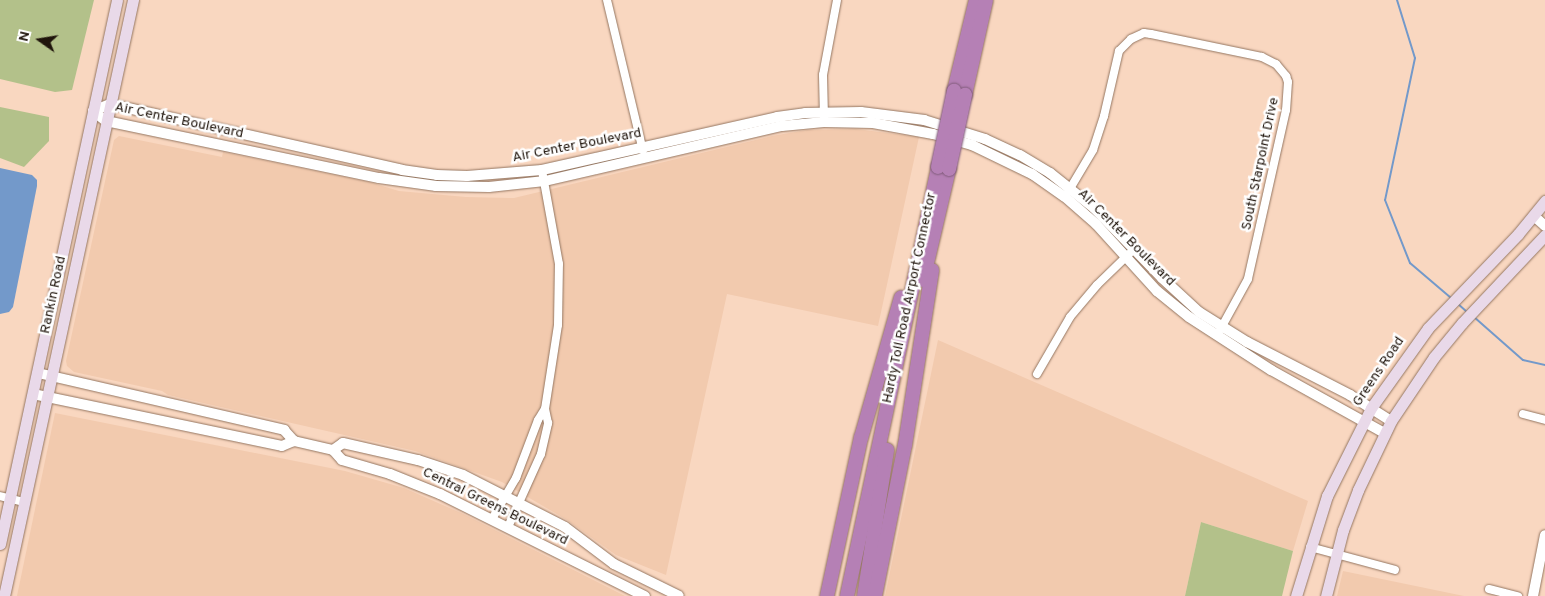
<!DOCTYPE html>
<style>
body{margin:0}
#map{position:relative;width:1545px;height:596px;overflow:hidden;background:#f9d7c0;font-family:Overpass,sans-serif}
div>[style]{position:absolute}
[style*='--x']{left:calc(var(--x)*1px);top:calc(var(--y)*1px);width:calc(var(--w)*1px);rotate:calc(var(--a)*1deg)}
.built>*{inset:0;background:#f2caae}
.green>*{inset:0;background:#b3c18a}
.water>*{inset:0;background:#7399ca}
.stream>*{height:2px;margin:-1px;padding:0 1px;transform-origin:1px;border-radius:1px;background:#7399ca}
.roads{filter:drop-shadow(0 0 1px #947661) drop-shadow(0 0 1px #947661)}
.minor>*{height:8px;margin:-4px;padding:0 4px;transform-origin:4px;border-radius:4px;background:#fff}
.tertiary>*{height:10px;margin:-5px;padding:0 5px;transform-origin:5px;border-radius:5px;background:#fff}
.secondary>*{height:11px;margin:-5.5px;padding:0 5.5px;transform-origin:5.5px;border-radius:5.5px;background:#e9d9e9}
.motorway>*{height:14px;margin:-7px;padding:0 7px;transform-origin:7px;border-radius:7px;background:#b580b5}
.bridges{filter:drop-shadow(0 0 1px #805a7a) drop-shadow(0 0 1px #805a7a)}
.motorway-bridge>*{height:14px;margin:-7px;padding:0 7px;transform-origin:7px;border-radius:7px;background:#b580b5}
span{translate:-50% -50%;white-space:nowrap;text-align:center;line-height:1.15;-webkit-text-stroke:5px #fff;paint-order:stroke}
.street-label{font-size:14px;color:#1f140b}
.north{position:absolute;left:15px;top:15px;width:50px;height:50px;-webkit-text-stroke:4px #fff;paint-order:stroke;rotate:283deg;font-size:14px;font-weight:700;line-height:20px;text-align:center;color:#1f140b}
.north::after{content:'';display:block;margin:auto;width:18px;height:22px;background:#1f140b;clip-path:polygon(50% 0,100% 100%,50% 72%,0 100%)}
</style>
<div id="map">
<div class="built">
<i style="clip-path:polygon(856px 129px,919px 137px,878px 326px,727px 294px,666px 575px,616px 555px,567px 520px,502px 482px,415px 451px,168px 395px,162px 391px,74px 372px,67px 366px,66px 361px,114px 140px,119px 136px,222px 157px,223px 152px,369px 182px,399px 191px,466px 197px,514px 198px,772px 136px,807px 130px)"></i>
<i style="clip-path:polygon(938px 340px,1308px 501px,1293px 551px,1201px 522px,1185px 596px,885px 596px)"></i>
<i style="clip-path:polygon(55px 413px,345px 471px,404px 488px,461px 513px,625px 596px,17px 596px)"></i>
<i style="clip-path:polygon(1343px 571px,1464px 596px,1337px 596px)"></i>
</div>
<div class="green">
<i style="clip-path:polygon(0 0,94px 0,72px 90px,55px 92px,0 79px)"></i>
<i style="clip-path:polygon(0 107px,49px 117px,49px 141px,24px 167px,0 158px)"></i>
<i style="clip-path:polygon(1201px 522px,1293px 551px,1282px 596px,1185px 596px)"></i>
</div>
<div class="water">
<i style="clip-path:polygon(0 168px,32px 175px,37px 180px,37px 186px,13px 307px,9px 312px,0 314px)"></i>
</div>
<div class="stream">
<i style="--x:1397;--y:0;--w:61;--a:72.8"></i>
<i style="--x:1415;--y:58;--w:145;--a:101.9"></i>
<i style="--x:1385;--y:200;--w:68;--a:68.4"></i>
<i style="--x:1410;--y:263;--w:54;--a:40.5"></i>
<i style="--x:1457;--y:303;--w:12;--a:42"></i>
<i style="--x:1474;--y:317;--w:65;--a:41.3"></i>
<i style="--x:1523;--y:360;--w:23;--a:13"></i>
</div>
<div class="roads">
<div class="minor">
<i style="--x:607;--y:0;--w:155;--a:76.6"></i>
<i style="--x:824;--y:117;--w:42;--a:-91.4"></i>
<i style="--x:823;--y:75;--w:76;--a:-79.4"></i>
<i style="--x:1068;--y:192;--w:49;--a:-59.2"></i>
<i style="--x:1093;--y:150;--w:36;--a:-72"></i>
<i style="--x:1104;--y:116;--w:67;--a:-77"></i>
<i style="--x:1119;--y:51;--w:17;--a:-45"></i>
<i style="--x:1131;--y:39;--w:14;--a:-25"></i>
<i style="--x:1144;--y:33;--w:7;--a:8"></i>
<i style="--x:1151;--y:34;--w:113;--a:11.7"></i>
<i style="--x:1262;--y:57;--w:16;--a:27"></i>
<i style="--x:1276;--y:64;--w:16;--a:50"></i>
<i style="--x:1286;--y:76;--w:6;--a:72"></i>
<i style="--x:1288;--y:82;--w:28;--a:94"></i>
<i style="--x:1286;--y:110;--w:173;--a:102.7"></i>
<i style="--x:1248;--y:279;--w:58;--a:118.8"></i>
<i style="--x:1037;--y:374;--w:66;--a:-59.9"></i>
<i style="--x:1070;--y:317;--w:42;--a:-49.8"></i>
<i style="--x:1097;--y:285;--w:45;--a:-44.1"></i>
<i style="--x:1523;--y:414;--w:23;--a:15"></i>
<i style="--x:0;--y:496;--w:25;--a:14"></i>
<i style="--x:492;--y:519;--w:48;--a:-59.7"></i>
<i style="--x:516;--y:478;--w:62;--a:-69.2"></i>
<i style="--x:538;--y:420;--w:13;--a:-58"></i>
<i style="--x:508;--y:527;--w:80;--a:-65.7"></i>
<i style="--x:541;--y:454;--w:32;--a:-77"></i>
<i style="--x:548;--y:423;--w:14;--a:-102"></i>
<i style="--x:545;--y:409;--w:85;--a:-81.2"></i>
<i style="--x:558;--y:325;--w:61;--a:-89.1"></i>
<i style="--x:559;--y:264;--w:96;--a:-100.3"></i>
<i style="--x:1310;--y:547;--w:88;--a:15.1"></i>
<i style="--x:1489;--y:589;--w:30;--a:14"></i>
</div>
<div class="tertiary">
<i style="--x:93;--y:111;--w:18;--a:-22"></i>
<i style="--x:110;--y:104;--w:299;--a:12.7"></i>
<i style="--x:402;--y:170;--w:35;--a:8"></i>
<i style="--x:437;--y:175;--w:30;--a:2"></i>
<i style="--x:467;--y:176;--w:75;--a:-4.6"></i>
<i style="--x:542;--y:170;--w:241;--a:-12.7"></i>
<i style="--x:777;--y:117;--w:28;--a:-8"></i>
<i style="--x:805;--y:113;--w:56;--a:-1"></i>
<i style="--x:861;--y:112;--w:64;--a:7.2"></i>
<i style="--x:924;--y:120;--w:64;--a:17.3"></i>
<i style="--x:985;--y:139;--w:38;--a:25"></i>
<i style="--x:1020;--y:155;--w:35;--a:31"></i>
<i style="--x:1050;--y:173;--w:56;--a:38.5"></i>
<i style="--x:1094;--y:208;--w:98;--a:45.8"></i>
<i style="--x:1162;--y:278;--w:50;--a:42.6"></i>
<i style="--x:1199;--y:312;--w:57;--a:32"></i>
<i style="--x:1247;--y:342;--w:116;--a:27.2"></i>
<i style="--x:1350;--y:395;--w:49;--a:32.4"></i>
<i style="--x:93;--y:111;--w:16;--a:38"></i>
<i style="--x:106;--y:121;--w:279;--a:11.8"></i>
<i style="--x:379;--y:178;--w:58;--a:8"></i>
<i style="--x:436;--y:186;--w:53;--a:1.1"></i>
<i style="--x:489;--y:187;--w:56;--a:-6.1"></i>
<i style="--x:545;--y:181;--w:243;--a:-13.1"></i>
<i style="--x:782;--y:126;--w:42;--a:-5.4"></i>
<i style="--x:824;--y:122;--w:49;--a:1.2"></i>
<i style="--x:873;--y:123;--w:61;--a:10.4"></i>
<i style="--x:933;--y:134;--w:41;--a:15.8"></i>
<i style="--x:972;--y:145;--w:67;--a:25.8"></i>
<i style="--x:1032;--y:174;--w:39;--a:35"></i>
<i style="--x:1064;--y:196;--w:43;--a:41.2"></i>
<i style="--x:1096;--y:224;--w:91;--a:47.7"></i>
<i style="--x:1157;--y:291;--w:41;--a:39.1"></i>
<i style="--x:1189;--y:317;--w:98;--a:32.9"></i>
<i style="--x:1271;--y:370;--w:129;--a:29.1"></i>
<i style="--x:1534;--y:216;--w:15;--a:42"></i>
<i style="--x:38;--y:373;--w:253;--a:13"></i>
<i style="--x:284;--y:430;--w:15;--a:48"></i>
<i style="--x:33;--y:394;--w:254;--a:11.8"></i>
<i style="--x:282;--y:446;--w:13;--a:-23"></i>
<i style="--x:294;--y:441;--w:40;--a:13"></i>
<i style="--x:333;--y:450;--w:13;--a:48"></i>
<i style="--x:342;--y:460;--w:50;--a:16.3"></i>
<i style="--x:390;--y:474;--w:54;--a:21.8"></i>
<i style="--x:440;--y:494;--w:229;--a:26.5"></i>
<i style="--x:333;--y:450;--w:12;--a:-35"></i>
<i style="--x:343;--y:443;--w:77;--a:12.8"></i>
<i style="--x:418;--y:460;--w:47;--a:18.4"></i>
<i style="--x:463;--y:475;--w:114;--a:27"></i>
<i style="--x:565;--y:527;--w:61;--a:37.1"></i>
<i style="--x:614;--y:564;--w:72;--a:26.2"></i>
<i style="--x:1533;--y:596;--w:62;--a:-78.9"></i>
</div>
<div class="secondary">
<i style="--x:0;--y:544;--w:556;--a:-77.86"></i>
<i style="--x:4;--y:596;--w:610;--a:-77.79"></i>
<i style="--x:1296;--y:596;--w:105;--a:-72.8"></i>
<i style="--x:1327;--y:496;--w:98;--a:-63.4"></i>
<i style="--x:1371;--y:408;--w:98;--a:-54.5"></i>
<i style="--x:1428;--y:328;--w:130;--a:-46.2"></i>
<i style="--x:1518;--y:234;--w:43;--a:-50.7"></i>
<i style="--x:1326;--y:596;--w:68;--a:-75.6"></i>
<i style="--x:1343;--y:530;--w:43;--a:-69.4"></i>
<i style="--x:1358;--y:490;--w:76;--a:-64.4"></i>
<i style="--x:1391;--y:421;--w:77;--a:-56.1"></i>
<i style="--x:1434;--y:357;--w:44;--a:-50.5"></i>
<i style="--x:1462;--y:323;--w:121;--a:-46.7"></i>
</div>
<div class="motorway">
<i style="--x:954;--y:91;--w:94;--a:-76.4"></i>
<i style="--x:965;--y:95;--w:97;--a:-77.5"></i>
<i style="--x:923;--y:280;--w:114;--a:-76.8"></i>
<i style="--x:827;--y:596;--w:162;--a:-77.9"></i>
<i style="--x:861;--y:438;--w:146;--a:-74.1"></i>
<i style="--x:847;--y:596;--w:439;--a:-78"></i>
<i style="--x:864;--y:596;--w:148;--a:-81"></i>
<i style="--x:875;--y:596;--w:154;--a:-78.8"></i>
<i style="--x:905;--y:445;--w:177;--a:-81.2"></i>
</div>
</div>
<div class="bridges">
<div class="motorway-bridge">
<i style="--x:938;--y:167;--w:78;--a:-78.1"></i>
<i style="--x:949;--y:169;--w:76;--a:-77.8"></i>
</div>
</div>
<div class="street-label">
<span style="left:179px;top:121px;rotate:12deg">Air Center Boulevard</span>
<span style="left:577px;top:146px;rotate:-11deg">Air Center Boulevard</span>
<span style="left:1261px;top:164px;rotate:-78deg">South Starpoint Drive</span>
<span style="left:1126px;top:238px;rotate:45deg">Air Center Boulevard</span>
<span style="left:54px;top:295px;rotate:-78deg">Rankin Road</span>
<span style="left:910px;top:298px;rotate:-78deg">Hardy Toll Road Airport Connector</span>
<span style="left:1379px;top:372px;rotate:-56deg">Greens Road</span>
<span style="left:495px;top:507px;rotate:26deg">Central Greens Boulevard</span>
</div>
<div class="north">N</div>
</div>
